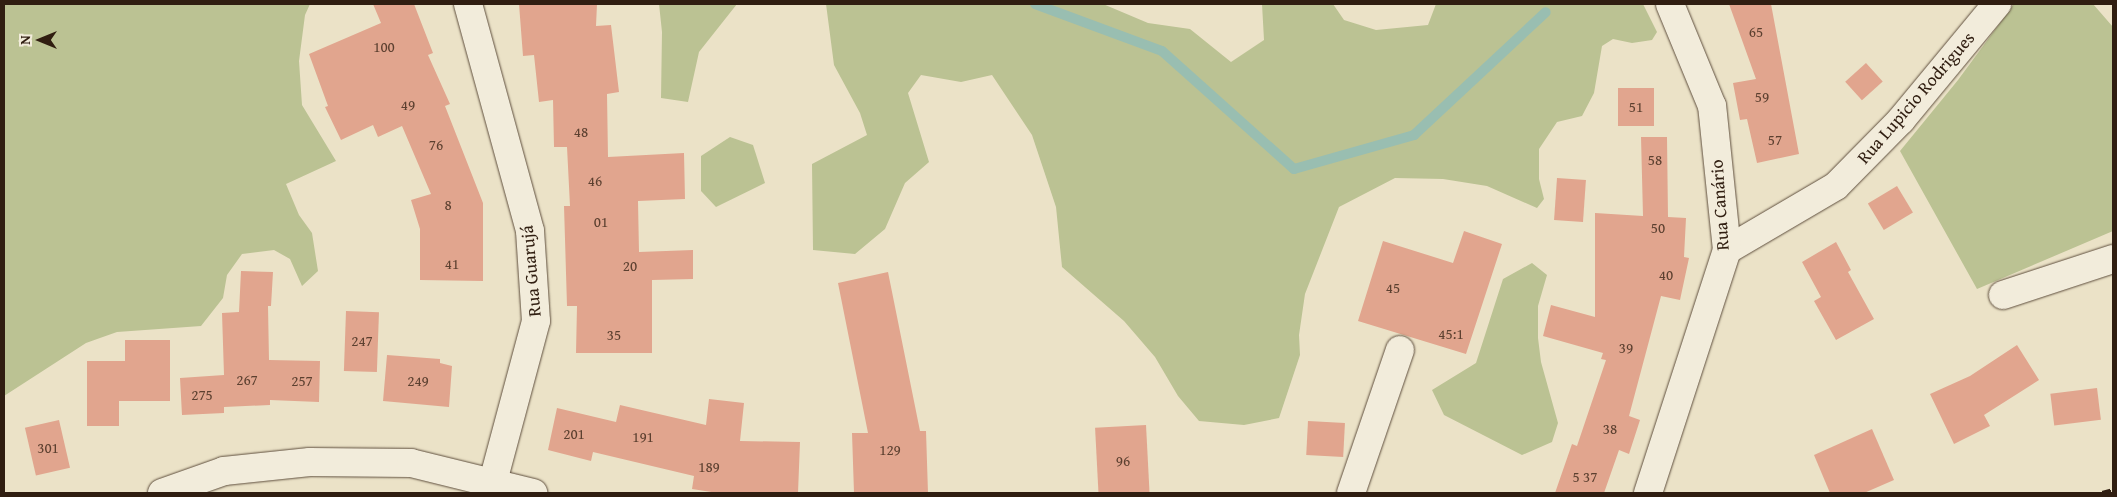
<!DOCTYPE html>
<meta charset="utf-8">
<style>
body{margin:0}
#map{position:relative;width:2117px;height:497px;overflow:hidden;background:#ebe2c7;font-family:"Gentium Book Plus",serif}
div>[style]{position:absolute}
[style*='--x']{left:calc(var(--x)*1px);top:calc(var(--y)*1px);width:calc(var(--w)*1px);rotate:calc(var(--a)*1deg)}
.green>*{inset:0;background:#bbc293}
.stream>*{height:10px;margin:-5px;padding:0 5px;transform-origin:5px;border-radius:5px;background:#99beb1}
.building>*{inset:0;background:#e1a58e;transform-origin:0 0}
.roads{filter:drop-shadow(0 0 1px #5f4f3e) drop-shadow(0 0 1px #5f4f3e)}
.street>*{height:28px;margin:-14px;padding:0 14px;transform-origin:14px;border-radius:14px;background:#f2ecdb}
.secondary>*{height:28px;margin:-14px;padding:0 14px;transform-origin:14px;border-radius:14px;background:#f2ecdb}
.rail>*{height:4px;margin-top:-2px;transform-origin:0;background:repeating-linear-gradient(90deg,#301e11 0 9px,transparent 0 18px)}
span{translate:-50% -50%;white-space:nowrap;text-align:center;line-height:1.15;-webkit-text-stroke:4px #f2ecdb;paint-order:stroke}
.number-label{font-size:15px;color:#5c4030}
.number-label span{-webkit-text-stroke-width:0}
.street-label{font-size:18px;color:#301e11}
.frame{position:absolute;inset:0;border:5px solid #301e11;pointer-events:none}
.north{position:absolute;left:15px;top:15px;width:50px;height:50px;-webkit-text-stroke:4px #f2ecdb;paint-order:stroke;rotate:270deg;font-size:14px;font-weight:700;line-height:20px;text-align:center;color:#301e11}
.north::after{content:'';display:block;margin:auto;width:18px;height:22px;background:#301e11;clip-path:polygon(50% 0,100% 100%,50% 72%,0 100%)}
</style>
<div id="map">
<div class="green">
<i style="clip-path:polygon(4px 4px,310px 4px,305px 15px,299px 61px,302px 105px,336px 161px,286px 184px,299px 215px,312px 233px,318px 271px,302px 286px,290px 259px,274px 250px,242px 254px,227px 275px,223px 298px,201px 326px,117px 332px,100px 338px,86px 343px,4px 396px)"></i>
<i style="clip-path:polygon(659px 4px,737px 4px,699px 52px,688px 102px,661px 98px,662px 32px)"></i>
<i style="clip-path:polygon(826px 4px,1103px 4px,1148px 23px,1190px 29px,1231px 62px,1264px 40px,1262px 4px,1333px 4px,1344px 20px,1376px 30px,1428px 25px,1436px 4px,1643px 4px,1657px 32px,1652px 40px,1632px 43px,1613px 39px,1602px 46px,1594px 93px,1582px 116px,1557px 122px,1539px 149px,1539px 179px,1544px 199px,1537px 208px,1487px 186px,1443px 179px,1395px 178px,1339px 207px,1305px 294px,1299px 335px,1300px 355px,1279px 418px,1244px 425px,1199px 421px,1178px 396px,1155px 357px,1124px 321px,1062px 267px,1056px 207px,1032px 135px,992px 75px,961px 82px,921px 75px,908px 93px,929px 162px,905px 183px,885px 229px,855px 254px,813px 250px,812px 164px,867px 135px,860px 113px,834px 65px)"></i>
<i style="clip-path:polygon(2014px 4px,2093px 4px,2113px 27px,2113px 231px,1977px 289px,1900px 151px,1958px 80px)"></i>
<i style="clip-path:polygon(730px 137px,753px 145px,765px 183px,716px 207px,701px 191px,701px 156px)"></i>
<i style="clip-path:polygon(1532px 263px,1547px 275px,1538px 306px,1538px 338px,1541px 362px,1558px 423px,1552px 442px,1522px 455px,1444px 415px,1432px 390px,1476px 363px,1503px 279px)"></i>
</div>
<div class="stream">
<i style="--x:1035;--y:4;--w:135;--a:20.3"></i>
<i style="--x:1162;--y:51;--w:177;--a:41.8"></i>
<i style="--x:1294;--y:169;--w:125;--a:-15.8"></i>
<i style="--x:1414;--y:135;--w:180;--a:-43"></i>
</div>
<div class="building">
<i style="clip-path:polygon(373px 4px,414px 4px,433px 53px,428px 55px,450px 104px,445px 106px,483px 203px,483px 281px,420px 280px,420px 229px,411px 200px,431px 194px,402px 126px,378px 137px,373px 125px,341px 140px,325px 107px,328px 106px,309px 54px,381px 23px)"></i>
<i style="clip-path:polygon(519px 4px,597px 4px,596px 26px,611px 25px,619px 92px,607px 94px,608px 157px,684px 153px,685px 199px,638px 201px,639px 252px,693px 250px,693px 279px,652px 280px,652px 353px,576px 353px,577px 306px,567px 306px,564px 206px,570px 206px,567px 147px,554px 147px,553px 100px,539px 102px,534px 55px,523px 56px)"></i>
<i style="clip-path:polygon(1729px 4px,1771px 4px,1799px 154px,1757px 163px,1747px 119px,1740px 120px,1733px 83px,1756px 79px)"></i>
<i style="left:1866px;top:63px;width:25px;height:28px;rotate:48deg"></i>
<i style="left:1618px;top:88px;width:36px;height:38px"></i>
<i style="clip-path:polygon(1641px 137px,1667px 137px,1668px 217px,1686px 218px,1684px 257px,1689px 258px,1680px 300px,1661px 296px,1629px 416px,1640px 420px,1629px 454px,1619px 450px,1604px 493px,1555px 493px,1572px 444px,1577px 446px,1606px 360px,1601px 359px,1603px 353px,1543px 336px,1551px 305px,1595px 317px,1595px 213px,1643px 216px)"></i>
<i style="left:1557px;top:178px;width:29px;height:42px;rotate:4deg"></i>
<i style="left:1897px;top:186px;width:31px;height:34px;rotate:59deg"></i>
<i style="clip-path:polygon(1464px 231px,1502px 244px,1466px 354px,1358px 321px,1383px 241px,1453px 263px)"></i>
<i style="clip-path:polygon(1836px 242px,1851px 270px,1848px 272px,1874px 319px,1836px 340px,1814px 301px,1821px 297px,1802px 262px)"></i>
<i style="clip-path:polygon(241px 271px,273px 272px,271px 306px,268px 306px,269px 360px,320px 361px,319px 402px,270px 400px,270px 405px,224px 407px,224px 413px,182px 415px,180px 378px,224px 375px,222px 313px,239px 312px)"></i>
<i style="clip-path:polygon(888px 272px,920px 431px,926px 431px,928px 493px,854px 493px,852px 433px,868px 433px,838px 283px)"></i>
<i style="left:346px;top:311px;width:33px;height:60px;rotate:2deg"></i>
<i style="clip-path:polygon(125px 340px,170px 340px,170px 401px,119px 401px,119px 426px,87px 426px,87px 361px,125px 361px)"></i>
<i style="clip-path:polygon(2017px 345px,2039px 380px,1984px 415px,1990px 426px,1954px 444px,1930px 394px,1970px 376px)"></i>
<i style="clip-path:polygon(387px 355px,440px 359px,440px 363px,452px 366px,449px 407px,383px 401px)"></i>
<i style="left:2097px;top:388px;width:32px;height:47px;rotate:83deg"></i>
<i style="clip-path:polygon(709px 399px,744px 403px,740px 441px,800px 442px,798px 493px,718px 493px,692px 489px,694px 476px,593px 452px,591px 461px,548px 450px,557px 408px,616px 422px,620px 405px,706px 425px)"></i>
<i style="left:59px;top:420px;width:49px;height:35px;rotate:77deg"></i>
<i style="left:1308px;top:421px;width:37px;height:34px;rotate:3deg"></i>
<i style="left:1146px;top:425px;width:68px;height:51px;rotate:87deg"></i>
<i style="clip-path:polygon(1872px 429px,1894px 480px,1864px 493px,1830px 493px,1814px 455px)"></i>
</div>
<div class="roads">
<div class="street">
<i style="--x:468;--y:4;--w:235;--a:74.7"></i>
<i style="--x:530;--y:231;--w:90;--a:86.2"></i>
<i style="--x:536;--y:321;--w:166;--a:105"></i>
<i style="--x:1727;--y:250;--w:126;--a:-30.4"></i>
<i style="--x:1836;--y:186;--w:93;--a:-45.4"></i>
<i style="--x:1901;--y:120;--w:151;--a:-50.4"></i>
<i style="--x:2003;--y:295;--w:116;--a:-18.1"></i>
<i style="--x:1351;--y:493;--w:151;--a:-71.1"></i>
<i style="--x:1648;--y:493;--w:256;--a:-72"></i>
<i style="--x:1727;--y:250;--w:145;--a:-95.9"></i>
<i style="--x:1712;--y:106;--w:110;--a:-112.4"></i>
</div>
<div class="secondary">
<i style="--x:162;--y:493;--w:66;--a:-19.5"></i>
<i style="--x:224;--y:471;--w:86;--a:-6"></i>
<i style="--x:310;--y:462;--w:101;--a:0.6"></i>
<i style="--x:411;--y:463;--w:126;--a:13.8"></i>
</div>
</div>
<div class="rail">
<i style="--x:2102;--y:493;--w:11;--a:-15"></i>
</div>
<div class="number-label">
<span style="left:1756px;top:32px">65</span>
<span style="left:384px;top:47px">100</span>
<span style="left:1762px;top:97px">59</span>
<span style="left:408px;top:105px">49</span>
<span style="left:1636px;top:107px">51</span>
<span style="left:581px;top:132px">48</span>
<span style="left:1775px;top:140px">57</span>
<span style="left:436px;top:145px">76</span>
<span style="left:1655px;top:160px">58</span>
<span style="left:595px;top:181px">46</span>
<span style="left:448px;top:205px">8</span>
<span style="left:601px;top:222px">01</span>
<span style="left:1658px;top:228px">50</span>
<span style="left:452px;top:264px">41</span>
<span style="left:630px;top:266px">20</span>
<span style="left:1666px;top:275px">40</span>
<span style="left:1393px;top:288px">45</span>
<span style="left:1451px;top:334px">45:1</span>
<span style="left:614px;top:335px">35</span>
<span style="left:362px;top:341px">247</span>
<span style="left:1626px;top:348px">39</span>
<span style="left:247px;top:380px">267</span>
<span style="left:302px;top:381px">257</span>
<span style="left:418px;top:381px">249</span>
<span style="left:202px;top:395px">275</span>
<span style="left:1610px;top:429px">38</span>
<span style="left:574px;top:434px">201</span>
<span style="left:643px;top:437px">191</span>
<span style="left:48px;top:448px">301</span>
<span style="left:890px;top:450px">129</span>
<span style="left:1123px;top:461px">96</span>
<span style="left:709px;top:467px">189</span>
<span style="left:1585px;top:477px">5 37</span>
</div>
<div class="street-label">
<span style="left:1916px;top:98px;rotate:-49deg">Rua Lupicio Rodrigues</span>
<span style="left:1720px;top:205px;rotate:-94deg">Rua Canário</span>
<span style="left:531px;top:271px;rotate:-95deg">Rua Guarujá</span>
</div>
<div class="frame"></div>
<div class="north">N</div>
</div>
